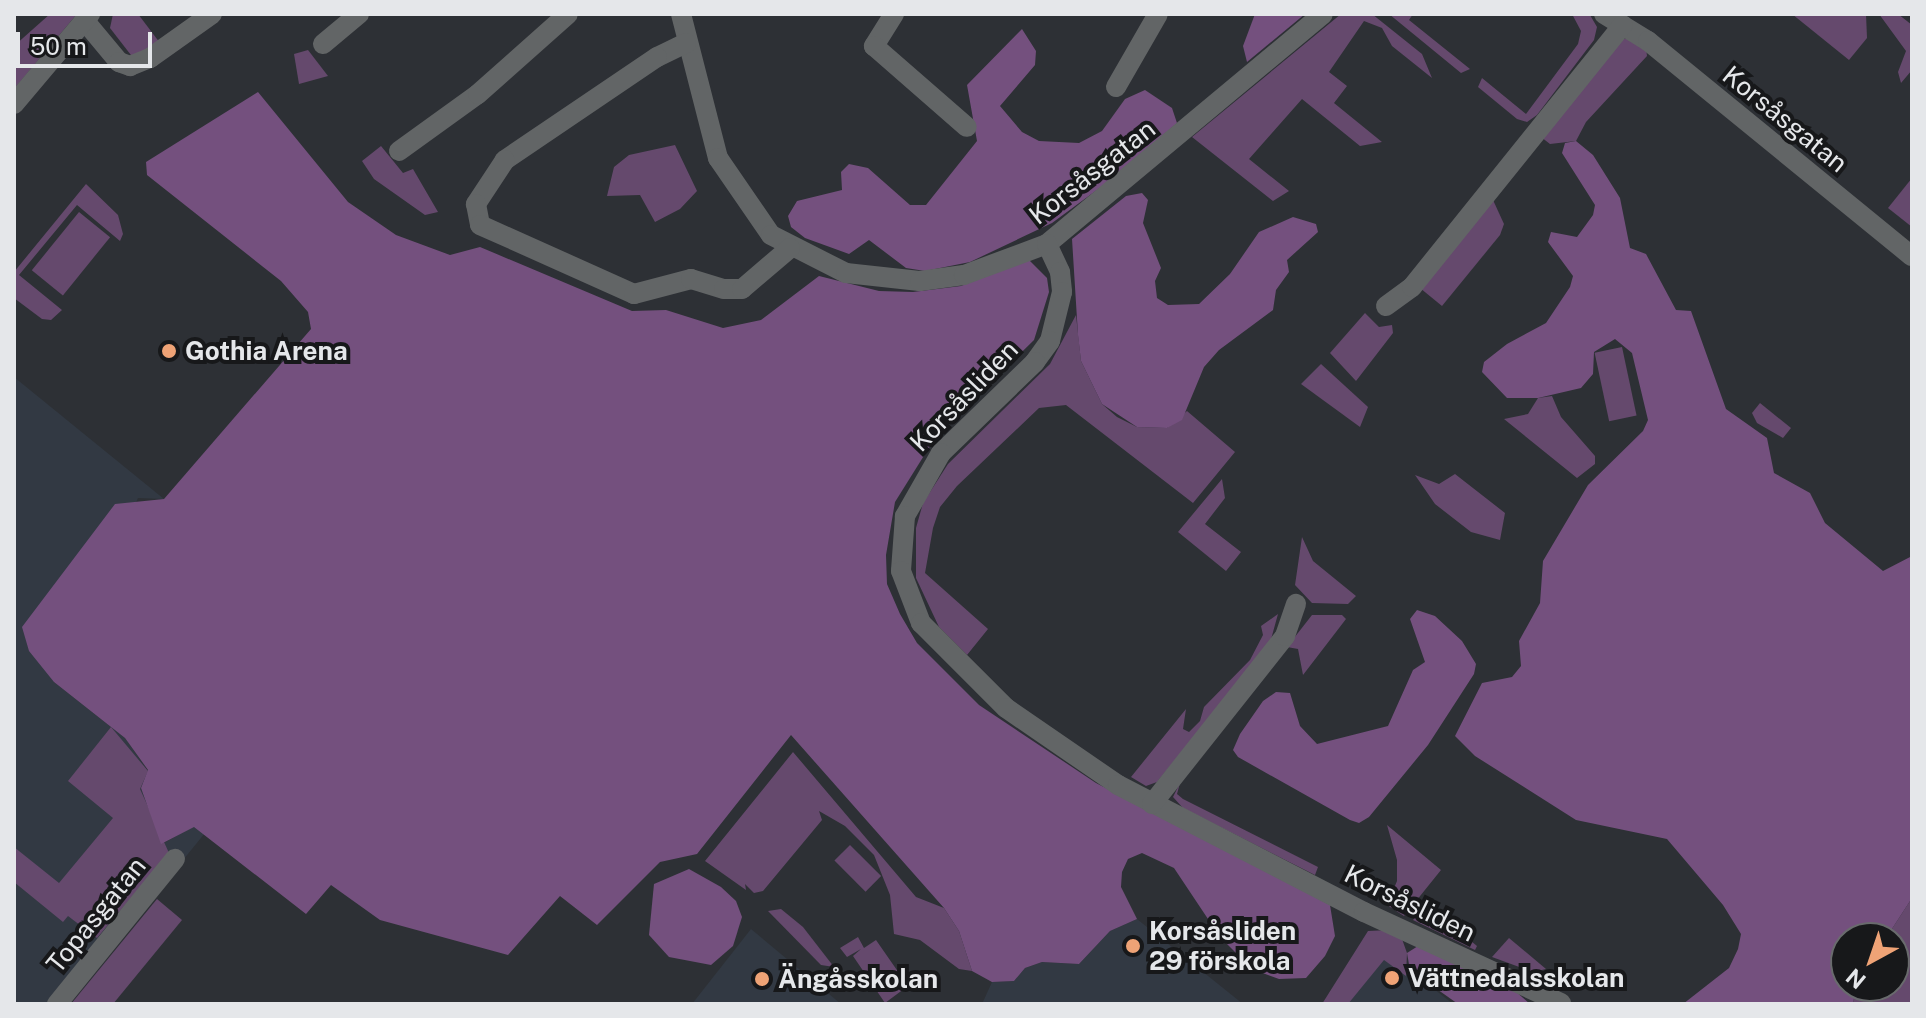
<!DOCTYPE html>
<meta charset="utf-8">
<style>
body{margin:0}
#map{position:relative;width:1926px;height:1018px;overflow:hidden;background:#2d3035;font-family:"Public Sans",sans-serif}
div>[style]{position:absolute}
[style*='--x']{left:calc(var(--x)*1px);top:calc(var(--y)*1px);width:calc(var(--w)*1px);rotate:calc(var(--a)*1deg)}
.built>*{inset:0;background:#323943}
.green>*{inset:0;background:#65496d;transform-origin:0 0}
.forest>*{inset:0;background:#74507e}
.street>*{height:20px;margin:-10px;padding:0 10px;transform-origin:10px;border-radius:10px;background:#626566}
.dots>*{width:22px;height:22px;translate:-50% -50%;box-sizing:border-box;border:4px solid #17181a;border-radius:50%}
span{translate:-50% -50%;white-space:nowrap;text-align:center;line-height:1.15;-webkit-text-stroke:8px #17181a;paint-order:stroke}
.street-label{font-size:26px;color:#e5e7ea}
.poi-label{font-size:26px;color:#e5e7ea;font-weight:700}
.left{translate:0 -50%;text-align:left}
.frame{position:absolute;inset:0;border:16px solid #e5e7ea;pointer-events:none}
.north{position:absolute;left:1830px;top:922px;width:80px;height:80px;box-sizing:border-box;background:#17181a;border:2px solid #696b6d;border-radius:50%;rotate:220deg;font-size:22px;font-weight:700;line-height:32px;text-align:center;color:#e5e7ea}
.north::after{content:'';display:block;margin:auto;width:28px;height:36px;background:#efa376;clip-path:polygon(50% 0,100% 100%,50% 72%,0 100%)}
.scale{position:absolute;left:16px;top:32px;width:136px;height:36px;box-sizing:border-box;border:4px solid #e5e7ea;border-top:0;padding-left:10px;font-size:24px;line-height:28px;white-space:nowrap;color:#e5e7ea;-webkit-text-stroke:6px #17181a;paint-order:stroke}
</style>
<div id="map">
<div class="built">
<i style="clip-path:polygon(14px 377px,164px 499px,138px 498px,54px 682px,125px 738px,148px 771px,141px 788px,162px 844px,194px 826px,205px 833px,66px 1004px,14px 1004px)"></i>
<i style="clip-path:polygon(1137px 919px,1243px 1004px,982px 1004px,992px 982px,1014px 981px,1025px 968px,1042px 962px,1079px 964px,1110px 931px)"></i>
<i style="clip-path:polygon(751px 929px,841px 1004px,692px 1004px)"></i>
<i style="clip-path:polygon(1386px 951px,1453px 1004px,1344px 1004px)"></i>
</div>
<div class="green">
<i style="clip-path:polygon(50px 14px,77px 14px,14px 89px,14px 46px)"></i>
<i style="clip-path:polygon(113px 14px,138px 14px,160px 43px,134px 59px,110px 28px)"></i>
<i style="clip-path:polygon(1341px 14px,1372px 14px,1422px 54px,1432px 78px,1392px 46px,1382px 28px,1364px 21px,1329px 72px,1347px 86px,1334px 103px,1382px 142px,1360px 146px,1302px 99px,1249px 159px,1289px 191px,1273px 201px,1192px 137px)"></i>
<i style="clip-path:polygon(1389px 14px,1413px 14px,1409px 20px,1470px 69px,1461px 73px)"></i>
<i style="clip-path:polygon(1572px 14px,1590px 15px,1597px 27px,1594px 40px,1537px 115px,1527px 122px,1517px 119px,1478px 87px,1482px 78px,1526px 114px,1578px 44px,1581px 31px)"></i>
<i style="clip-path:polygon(1792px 14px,1866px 14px,1867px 38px,1849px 60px)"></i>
<i style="clip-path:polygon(1879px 14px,1898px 14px,1912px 25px,1912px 70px,1901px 83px,1898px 72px,1906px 51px)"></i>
<i style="clip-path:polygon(1620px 39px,1634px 39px,1646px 48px,1647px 56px,1586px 122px,1576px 141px,1550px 144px,1541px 137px)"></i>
<i style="clip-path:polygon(308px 50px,328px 76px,299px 84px,294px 54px)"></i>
<i style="clip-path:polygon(675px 145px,697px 191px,680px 209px,655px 222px,640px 195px,607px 196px,614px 167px,629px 155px)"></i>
<i style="clip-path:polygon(381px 146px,403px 173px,413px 169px,438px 212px,425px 215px,374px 179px,362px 161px)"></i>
<i style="clip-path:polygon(1912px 178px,1912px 227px,1888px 208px)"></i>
<i style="clip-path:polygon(86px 184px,118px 215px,123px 234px,120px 241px,77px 205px,19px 275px,62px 310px,51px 320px,42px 319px,14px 298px,14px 272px)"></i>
<i style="clip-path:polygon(1493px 200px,1504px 224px,1500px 235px,1442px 306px,1420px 288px)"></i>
<i style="left:79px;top:212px;width:40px;height:75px;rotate:39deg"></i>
<i style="clip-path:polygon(1365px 313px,1379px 327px,1392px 325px,1393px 333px,1356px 381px,1330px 353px)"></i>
<i style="clip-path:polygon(1076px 315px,1081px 361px,1102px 404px,1117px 417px,1137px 427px,1167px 428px,1187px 411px,1235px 452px,1193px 503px,1066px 405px,1039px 408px,957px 486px,940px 507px,933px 528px,925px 573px,988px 629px,967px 655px,939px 627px,916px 578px,916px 528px,923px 503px,948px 464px,1050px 364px)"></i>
<i style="left:1622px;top:347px;width:70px;height:28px;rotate:78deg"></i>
<i style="clip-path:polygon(1321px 364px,1368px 407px,1360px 427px,1301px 384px)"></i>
<i style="clip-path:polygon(1552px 396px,1561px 417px,1595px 456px,1595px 464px,1577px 478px,1504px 419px,1528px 414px,1538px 398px)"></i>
<i style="clip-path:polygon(1760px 403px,1791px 428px,1783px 438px,1757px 423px,1752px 413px)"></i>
<i style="clip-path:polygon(1455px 474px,1505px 513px,1500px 540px,1471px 532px,1435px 504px,1415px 475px,1439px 484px)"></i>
<i style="clip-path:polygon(1222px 479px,1225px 498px,1205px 524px,1241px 552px,1226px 571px,1178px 532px)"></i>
<i style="clip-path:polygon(1302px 537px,1313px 561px,1356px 596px,1348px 604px,1312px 603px,1295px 585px)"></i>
<i style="clip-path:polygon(1278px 614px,1270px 643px,1157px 782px,1146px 786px,1131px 777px,1186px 709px,1183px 729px,1189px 732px,1200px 721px,1204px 707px,1250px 660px,1263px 635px,1261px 626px)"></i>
<i style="clip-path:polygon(1312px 615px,1342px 615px,1346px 619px,1303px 675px,1298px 649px,1287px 647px)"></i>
<i style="clip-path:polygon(111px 727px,148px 771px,140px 789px,169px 853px,97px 938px,68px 916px,63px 922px,14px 882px,14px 847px,59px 883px,113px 818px,68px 781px)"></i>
<i style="clip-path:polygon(793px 752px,916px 897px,944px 908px,959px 931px,972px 971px,959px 969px,920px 940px,894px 934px,890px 895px,874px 855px,845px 826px,819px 811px,822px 820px,763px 891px,754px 893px,745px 884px,746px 890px,705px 861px)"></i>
<i style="clip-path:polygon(1180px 783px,1177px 794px,1183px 799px,1318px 867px,1315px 875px,1183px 808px,1173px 797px)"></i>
<i style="clip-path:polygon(1387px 825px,1441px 870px,1404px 916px,1387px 905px,1397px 881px,1397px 860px)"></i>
<i style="left:850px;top:845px;width:44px;height:22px;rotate:45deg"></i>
<i style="clip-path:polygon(1912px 898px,1912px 1004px,1853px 1004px,1856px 986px,1894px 986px,1894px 938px,1886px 938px)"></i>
<i style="clip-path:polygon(157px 899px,182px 920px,113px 1004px,71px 1004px)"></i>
<i style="clip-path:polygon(1426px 904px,1477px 946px,1475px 950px,1413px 920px)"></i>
<i style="clip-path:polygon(781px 909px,803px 927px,834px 967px,821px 965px,768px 911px)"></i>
<i style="clip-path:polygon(1389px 930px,1402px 939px,1407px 953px,1406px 976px,1384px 960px,1348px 1004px,1322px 1004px,1368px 931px)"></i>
<i style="clip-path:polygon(858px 937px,864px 948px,876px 940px,908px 986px,885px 1003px,853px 956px,861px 949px,847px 957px,840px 948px)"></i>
<i style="clip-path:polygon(1509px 938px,1546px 969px,1533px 972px,1492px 957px)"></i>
</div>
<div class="forest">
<i style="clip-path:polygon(1255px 14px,1305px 14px,1247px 62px,1243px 46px)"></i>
<i style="clip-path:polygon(1022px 29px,1036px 51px,1035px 65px,1000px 106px,1022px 132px,1039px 141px,1079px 143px,1102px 131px,1125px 99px,1145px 90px,1172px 108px,1177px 123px,1120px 173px,1052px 223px,970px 262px,925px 271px,906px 268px,869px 240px,849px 254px,805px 238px,791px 227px,788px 216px,797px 201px,842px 190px,841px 172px,849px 164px,868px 168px,910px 205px,926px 205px,977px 141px,967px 85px)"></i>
<i style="clip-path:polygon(258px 92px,348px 202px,396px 235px,450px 255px,480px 247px,632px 311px,666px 310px,723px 328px,761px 320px,819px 276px,879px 291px,913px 292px,961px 286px,1029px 260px,1047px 278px,1049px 292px,1034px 340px,935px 438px,895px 502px,886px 555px,887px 584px,900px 614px,917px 643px,979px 705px,1096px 783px,1330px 905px,1335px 936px,1325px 956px,1306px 978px,1279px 979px,1252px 969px,1220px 937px,1174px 868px,1142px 853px,1128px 859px,1122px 872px,1121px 887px,1137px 919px,1110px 931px,1079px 964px,1042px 962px,1025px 968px,1014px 981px,992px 982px,972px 971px,959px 931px,944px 908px,791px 735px,697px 854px,660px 862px,597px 925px,560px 896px,508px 955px,380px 920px,331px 885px,306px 914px,194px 827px,161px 844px,141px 788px,148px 770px,125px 738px,54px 682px,29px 651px,22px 627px,115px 504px,164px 499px,311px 329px,308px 312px,281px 281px,147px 175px,146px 162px)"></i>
<i style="clip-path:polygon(1576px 141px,1593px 155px,1620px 198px,1630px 248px,1646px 254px,1676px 310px,1691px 311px,1726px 409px,1767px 438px,1774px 473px,1810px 493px,1825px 523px,1883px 571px,1912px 556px,1912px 898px,1886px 938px,1846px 938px,1846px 986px,1856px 986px,1853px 1004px,1683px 1004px,1729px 968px,1738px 949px,1741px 934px,1723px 905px,1667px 839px,1576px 820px,1475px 756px,1455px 736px,1482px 683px,1512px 677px,1521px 666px,1519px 641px,1540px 603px,1543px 561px,1588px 485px,1643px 431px,1648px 420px,1632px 353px,1615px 339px,1594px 352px,1593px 374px,1581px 388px,1538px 398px,1507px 398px,1482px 372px,1484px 362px,1507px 344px,1546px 323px,1570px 287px,1573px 276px,1548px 242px,1551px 232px,1577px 237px,1593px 215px,1595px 205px,1562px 153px,1565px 143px)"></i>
<i style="clip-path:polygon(1142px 193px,1148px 200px,1143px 223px,1161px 268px,1155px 281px,1157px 298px,1168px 305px,1199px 304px,1230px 274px,1259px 232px,1293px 217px,1316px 224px,1318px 232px,1287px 260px,1289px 272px,1276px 290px,1273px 310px,1219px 350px,1204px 367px,1182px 420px,1167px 428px,1137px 427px,1102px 404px,1081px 361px,1078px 335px,1072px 239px,1126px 196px)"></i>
<i style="clip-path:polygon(1417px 610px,1435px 616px,1462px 641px,1476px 664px,1474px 674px,1428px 745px,1369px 817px,1359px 823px,1350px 820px,1238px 757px,1233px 750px,1240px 734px,1263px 701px,1276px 692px,1290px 693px,1300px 726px,1317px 744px,1388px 726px,1413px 670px,1425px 662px,1410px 619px)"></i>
<i style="clip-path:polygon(689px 869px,721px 887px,736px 901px,742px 917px,733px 946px,711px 965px,669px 957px,649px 935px,654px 884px)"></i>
<i style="clip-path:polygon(1418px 946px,1505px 982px,1530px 1004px,1458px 1004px,1410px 970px,1407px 953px)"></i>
</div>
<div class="street">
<i style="--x:681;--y:14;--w:149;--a:75.6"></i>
<i style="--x:718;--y:158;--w:93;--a:55.5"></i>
<i style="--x:771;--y:235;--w:84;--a:26.9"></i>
<i style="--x:846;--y:273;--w:74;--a:6.2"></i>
<i style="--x:920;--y:281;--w:44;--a:-7.8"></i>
<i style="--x:964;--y:275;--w:89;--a:-20.5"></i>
<i style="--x:1047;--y:244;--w:359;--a:-39.8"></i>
<i style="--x:894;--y:14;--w:38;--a:122"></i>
<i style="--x:874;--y:46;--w:123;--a:41.1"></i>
<i style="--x:1604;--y:14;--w:52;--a:31.5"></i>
<i style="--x:1648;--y:41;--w:340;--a:39.2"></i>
<i style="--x:84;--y:20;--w:55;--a:50.2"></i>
<i style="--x:119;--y:62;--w:12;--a:20"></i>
<i style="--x:130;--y:66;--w:22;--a:-22"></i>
<i style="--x:150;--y:58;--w:76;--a:-35.4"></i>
<i style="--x:686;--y:43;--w:32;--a:154"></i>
<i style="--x:657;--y:57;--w:184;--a:145.9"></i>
<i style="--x:505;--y:160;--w:53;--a:123.4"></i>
<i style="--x:476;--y:204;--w:21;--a:79"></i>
<i style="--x:480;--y:225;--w:169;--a:24.1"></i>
<i style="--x:634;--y:294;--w:59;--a:-14.7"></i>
<i style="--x:691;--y:279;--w:34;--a:17"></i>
<i style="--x:724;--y:289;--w:18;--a:0"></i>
<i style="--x:742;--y:289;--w:63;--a:-40.5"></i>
<i style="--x:323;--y:44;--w:47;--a:-39.8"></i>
<i style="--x:1116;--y:87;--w:84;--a:-60.1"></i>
<i style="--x:14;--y:104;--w:118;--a:-49.8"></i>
<i style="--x:399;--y:151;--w:97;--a:-35.8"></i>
<i style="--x:478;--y:94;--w:120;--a:-41.6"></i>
<i style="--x:1047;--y:244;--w:31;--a:65"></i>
<i style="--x:1060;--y:272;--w:20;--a:84"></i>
<i style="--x:1062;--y:292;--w:50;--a:103.8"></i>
<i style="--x:1050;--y:341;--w:26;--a:126"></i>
<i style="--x:1035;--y:362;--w:131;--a:135.9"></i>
<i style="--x:941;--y:453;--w:73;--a:119.7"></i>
<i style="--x:905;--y:516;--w:55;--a:94.2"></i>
<i style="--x:901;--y:571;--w:56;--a:69"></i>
<i style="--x:921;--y:623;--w:120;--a:45"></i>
<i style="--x:1006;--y:708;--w:136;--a:34.5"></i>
<i style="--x:1118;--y:785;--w:277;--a:27.3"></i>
<i style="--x:1364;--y:912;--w:217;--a:24.8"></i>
<i style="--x:1386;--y:306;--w:32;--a:-36"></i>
<i style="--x:1412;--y:287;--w:336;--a:-51.2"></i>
<i style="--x:1152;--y:804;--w:214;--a:-51.6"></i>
<i style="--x:1285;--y:636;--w:34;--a:-71"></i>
<i style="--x:57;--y:1004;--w:187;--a:-50.9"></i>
</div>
<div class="dots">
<i style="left:169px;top:351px;background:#efa376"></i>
<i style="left:1133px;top:946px;background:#efa376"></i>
<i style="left:1392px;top:978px;background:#efa376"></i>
<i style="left:762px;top:979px;background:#efa376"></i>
</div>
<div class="street-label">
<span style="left:1785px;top:119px;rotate:39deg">Korsåsgatan</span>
<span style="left:1092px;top:172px;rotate:-38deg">Korsåsgatan</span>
<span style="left:964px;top:396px;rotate:-46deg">Korsåsliden</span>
<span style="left:1410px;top:903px;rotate:26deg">Korsåsliden</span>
<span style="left:96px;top:915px;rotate:-51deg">Topasgatan</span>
</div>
<div class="poi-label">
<span class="left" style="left:185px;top:351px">Gothia Arena</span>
<span class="left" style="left:1149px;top:946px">Korsåsliden<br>29 förskola</span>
<span class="left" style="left:1408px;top:978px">Vättnedalsskolan</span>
<span class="left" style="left:778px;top:979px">Ängåsskolan</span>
</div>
<div class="frame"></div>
<div class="north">N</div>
<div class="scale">50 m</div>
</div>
